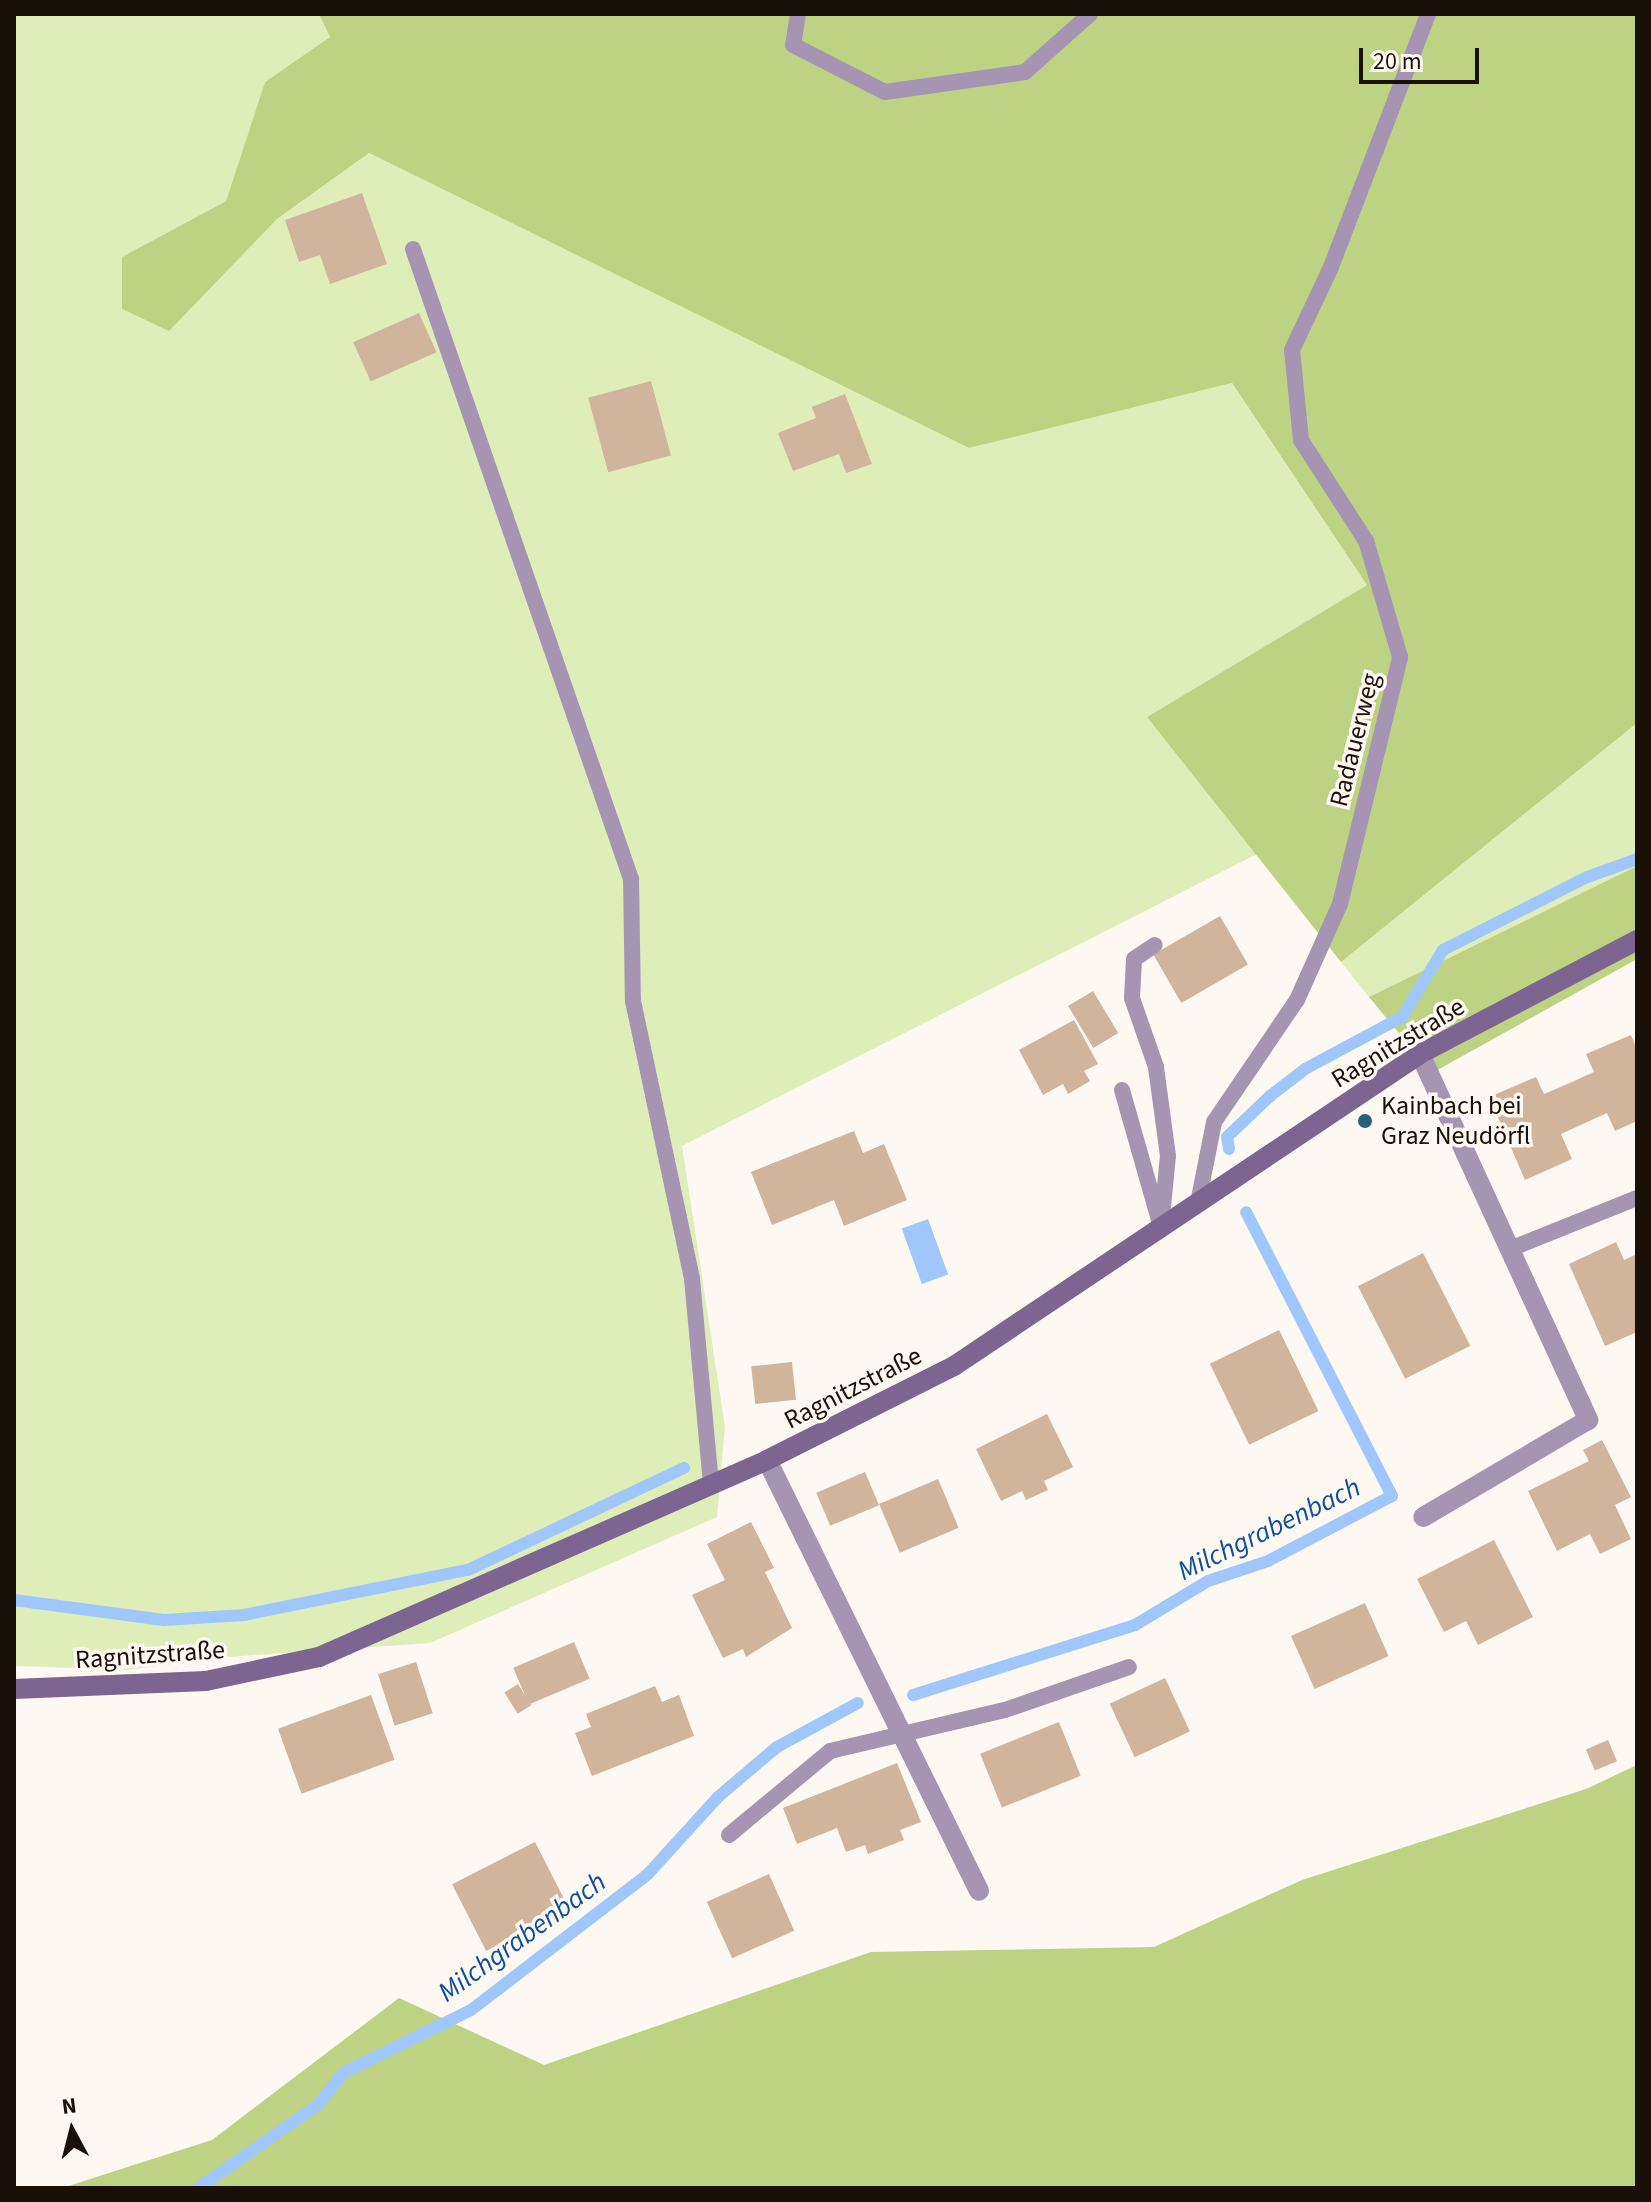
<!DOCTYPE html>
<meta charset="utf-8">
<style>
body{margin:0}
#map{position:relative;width:1651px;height:2202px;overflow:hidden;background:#fef8f3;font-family:"Source Sans 3",sans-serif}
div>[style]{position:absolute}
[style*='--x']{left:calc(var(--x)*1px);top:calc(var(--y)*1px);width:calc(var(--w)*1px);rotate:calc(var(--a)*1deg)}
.green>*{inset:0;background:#dfeeb9}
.forest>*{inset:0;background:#bdd283}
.water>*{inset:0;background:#a0c7fb;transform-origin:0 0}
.stream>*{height:12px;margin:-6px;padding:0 6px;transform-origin:6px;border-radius:6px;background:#a0c7fb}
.building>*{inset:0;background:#d0b49c;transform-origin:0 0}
.service>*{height:16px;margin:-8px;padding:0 8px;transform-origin:8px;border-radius:8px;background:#a595b3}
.minor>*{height:20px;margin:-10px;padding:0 10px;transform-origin:10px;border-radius:10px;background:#a595b3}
.secondary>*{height:20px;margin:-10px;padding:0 10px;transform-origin:10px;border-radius:10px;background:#7c6591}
.dots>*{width:22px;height:22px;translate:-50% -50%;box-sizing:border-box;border:4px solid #fef8f3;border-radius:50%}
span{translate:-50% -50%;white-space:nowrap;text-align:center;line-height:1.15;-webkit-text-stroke:7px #fef8f3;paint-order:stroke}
.street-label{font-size:26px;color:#191007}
.poi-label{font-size:26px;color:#191007}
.left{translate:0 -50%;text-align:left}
.water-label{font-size:28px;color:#0f4f99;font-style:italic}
.frame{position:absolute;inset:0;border:16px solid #191007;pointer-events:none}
.north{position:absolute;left:32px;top:2090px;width:80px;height:80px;-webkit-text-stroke:6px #fef8f3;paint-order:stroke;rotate:353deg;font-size:22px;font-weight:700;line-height:32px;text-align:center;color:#191007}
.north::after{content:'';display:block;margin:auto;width:28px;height:36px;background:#191007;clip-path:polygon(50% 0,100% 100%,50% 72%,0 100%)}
.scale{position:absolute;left:1359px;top:48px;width:120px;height:36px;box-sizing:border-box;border:4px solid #191007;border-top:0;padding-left:10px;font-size:24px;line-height:28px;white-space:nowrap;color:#191007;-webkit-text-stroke:6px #fef8f3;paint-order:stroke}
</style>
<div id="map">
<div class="green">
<i style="clip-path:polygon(14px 14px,319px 14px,330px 37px,265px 82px,226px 201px,122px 257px,122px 309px,168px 330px,277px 219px,369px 153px,969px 448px,1232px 383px,1367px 585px,1147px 717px,1257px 854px,682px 1146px,725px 1427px,717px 1517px,430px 1643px,214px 1658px,129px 1670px,14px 1666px)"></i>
<i style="clip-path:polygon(1637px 723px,1637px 866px,1369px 997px,1341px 962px)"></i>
</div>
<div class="forest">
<i style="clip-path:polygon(319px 14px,1637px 14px,1637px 723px,1341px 962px,1147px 717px,1367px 585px,1232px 383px,969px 448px,369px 153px,277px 219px,169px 331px,122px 309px,122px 257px,226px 201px,265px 82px,330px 37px)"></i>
<i style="clip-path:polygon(1637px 866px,1637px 959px,1432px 1073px,1369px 997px)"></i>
<i style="clip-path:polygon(1637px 1765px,1637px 2188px,62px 2188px,212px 2140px,399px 1998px,544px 2065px,871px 1952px,1154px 1947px,1302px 1880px,1586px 1789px)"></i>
</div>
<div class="water">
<i style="left:928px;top:1219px;width:59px;height:28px;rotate:70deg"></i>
</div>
<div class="stream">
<i style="--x:1229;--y:1149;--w:12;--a:-99"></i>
<i style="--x:1227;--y:1137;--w:59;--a:-43.6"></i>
<i style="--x:1270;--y:1096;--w:44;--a:-37.6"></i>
<i style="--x:1305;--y:1069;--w:110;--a:-28.2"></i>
<i style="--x:1402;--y:1017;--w:79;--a:-58.5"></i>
<i style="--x:1443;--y:950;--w:159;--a:-26.9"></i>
<i style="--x:1585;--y:878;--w:55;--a:-20.1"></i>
<i style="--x:14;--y:1600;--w:151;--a:7.6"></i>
<i style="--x:164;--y:1620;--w:80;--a:-3.6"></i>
<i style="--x:244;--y:1615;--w:228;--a:-11.4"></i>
<i style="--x:468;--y:1570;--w:239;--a:-25.3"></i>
<i style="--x:913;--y:1695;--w:233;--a:-17.5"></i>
<i style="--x:1135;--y:1625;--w:85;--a:-31.1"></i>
<i style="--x:1208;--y:1581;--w:63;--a:-18.4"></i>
<i style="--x:1268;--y:1561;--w:140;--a:-27.7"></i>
<i style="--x:1392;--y:1496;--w:319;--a:-117.2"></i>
<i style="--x:198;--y:2188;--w:146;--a:-34.7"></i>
<i style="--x:318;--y:2105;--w:41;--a:-52"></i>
<i style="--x:343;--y:2073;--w:143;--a:-26.2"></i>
<i style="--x:471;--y:2010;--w:223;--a:-37.5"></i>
<i style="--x:648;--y:1874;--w:104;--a:-47.7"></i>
<i style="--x:718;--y:1797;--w:77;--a:-40.3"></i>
<i style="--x:777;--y:1747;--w:92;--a:-28.5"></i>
</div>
<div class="building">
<i style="clip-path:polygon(362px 193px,387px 264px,330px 284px,320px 255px,299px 262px,285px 220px)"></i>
<i style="left:419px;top:313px;width:43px;height:72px;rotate:66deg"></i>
<i style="left:651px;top:381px;width:77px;height:65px;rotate:75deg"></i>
<i style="clip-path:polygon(845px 394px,872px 464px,846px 473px,839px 454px,793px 471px,778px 433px,816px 418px,812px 407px)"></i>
<i style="left:1220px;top:916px;width:56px;height:77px;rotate:60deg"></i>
<i style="left:1093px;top:991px;width:49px;height:29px;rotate:59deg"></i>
<i style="clip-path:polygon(1074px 1020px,1098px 1064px,1084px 1071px,1090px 1081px,1068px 1094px,1063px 1084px,1043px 1095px,1019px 1050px)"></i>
<i style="clip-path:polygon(1631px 1035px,1637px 1049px,1637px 1121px,1615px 1131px,1607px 1113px,1561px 1134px,1572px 1159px,1525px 1180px,1489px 1097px,1536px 1077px,1544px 1094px,1565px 1085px,1594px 1072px,1586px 1054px)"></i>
<i style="clip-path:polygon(854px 1131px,863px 1153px,884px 1144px,907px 1200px,844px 1226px,834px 1200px,772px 1225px,751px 1172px)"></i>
<i style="clip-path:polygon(1616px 1242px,1624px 1260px,1637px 1254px,1637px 1332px,1605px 1346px,1569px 1264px)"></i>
<i style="left:1423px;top:1253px;width:104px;height:73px;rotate:63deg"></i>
<i style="left:1279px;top:1330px;width:90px;height:77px;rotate:64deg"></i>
<i style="left:792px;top:1362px;width:38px;height:41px;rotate:84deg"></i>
<i style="clip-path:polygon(1047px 1414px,1073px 1467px,1044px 1481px,1048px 1490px,1026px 1500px,1022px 1491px,1001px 1501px,976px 1449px)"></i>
<i style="clip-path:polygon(1602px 1440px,1631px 1497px,1615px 1505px,1631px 1539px,1600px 1554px,1590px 1534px,1557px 1551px,1528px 1491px,1589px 1461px,1583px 1450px)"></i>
<i style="left:865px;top:1472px;width:36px;height:53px;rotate:67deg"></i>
<i style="left:938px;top:1479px;width:53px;height:64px;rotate:67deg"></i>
<i style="clip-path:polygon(751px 1522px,774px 1568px,765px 1572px,792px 1628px,746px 1657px,743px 1649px,723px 1658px,692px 1595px,725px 1580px,707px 1544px)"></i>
<i style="clip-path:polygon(1494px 1540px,1533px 1617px,1478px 1645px,1466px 1621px,1444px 1632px,1417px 1579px)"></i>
<i style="left:1365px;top:1603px;width:58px;height:81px;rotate:66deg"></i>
<i style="left:574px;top:1642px;width:40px;height:66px;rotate:67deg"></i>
<i style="left:416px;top:1662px;width:54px;height:40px;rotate:72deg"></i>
<i style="left:1165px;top:1678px;width:59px;height:61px;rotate:65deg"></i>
<i style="left:518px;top:1684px;width:25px;height:16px;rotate:58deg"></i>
<i style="clip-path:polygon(655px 1686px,662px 1702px,679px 1695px,694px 1736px,592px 1776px,575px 1733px,591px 1727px,586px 1714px)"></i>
<i style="left:371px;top:1695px;width:69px;height:99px;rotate:70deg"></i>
<i style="left:1059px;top:1722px;width:58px;height:85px;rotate:68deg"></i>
<i style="left:1608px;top:1740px;width:23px;height:24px;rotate:67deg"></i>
<i style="clip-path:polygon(897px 1763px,921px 1822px,900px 1830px,904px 1840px,868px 1854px,865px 1845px,846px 1852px,837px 1828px,797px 1844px,783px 1808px)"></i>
<i style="left:535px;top:1842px;width:75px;height:93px;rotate:63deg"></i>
<i style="left:769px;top:1874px;width:62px;height:68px;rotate:66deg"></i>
</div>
<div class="service">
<i style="--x:798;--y:14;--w:31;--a:99"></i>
<i style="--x:793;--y:45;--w:103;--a:27.1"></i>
<i style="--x:885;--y:92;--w:141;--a:-8.1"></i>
<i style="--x:1025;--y:72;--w:87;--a:-41.7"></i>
<i style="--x:413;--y:249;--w:667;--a:70.91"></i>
<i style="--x:631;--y:879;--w:122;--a:89.1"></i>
<i style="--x:633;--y:1001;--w:284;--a:78"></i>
<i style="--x:692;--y:1279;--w:204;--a:84.7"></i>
<i style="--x:1122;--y:1090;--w:142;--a:74.1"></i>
<i style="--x:1161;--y:1227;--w:71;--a:-84.4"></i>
<i style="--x:1168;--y:1156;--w:90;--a:-97.7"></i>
<i style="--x:1156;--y:1067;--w:73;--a:-109.2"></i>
<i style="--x:1132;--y:998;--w:39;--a:-87"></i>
<i style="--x:1134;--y:959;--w:25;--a:-34"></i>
<i style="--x:1198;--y:1203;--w:83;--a:-78.8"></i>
<i style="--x:1214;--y:1122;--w:148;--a:-55.8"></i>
<i style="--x:1297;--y:1000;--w:105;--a:-65.9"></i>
<i style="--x:1340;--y:904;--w:254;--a:-76.3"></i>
<i style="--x:1400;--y:657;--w:121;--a:-106.3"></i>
<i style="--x:1366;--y:541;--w:120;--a:-122.8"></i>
<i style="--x:1301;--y:440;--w:90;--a:-95.7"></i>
<i style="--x:1292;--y:350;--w:92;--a:-64.8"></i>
<i style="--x:1331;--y:267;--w:271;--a:-69"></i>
<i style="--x:1510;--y:1249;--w:137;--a:-21.9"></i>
<i style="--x:729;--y:1835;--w:131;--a:-39.7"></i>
<i style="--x:830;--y:1751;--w:180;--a:-13.2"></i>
<i style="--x:1005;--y:1710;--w:131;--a:-19.1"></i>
</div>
<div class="minor">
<i style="--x:1420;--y:1054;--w:403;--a:65.3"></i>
<i style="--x:1588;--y:1420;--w:191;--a:149.5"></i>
<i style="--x:767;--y:1460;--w:480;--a:63.8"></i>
</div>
<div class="secondary">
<i style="--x:14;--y:1689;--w:192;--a:-2.4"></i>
<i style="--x:206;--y:1681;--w:116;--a:-12"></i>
<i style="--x:319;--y:1657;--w:489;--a:-23.7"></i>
<i style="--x:767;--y:1460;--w:209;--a:-26.7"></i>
<i style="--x:954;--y:1366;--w:561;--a:-33.8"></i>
<i style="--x:1420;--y:1054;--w:245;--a:-27.7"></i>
</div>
<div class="dots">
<i style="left:1365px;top:1121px;background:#2a5f7b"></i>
</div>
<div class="street-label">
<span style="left:1355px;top:740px;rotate:-76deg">Radauerweg</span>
<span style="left:1398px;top:1043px;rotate:-31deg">Ragnitzstraße</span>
<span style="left:853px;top:1388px;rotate:-27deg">Ragnitzstraße</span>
<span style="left:150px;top:1655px;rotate:-4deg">Ragnitzstraße</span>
</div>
<div class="poi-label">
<span class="left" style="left:1381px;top:1121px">Kainbach bei<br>Graz Neudörfl</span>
</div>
<div class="water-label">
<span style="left:1269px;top:1529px;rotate:-26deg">Milchgrabenbach</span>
<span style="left:522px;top:1937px;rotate:-36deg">Milchgrabenbach</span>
</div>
<div class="frame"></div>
<div class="north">N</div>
<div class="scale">20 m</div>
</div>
